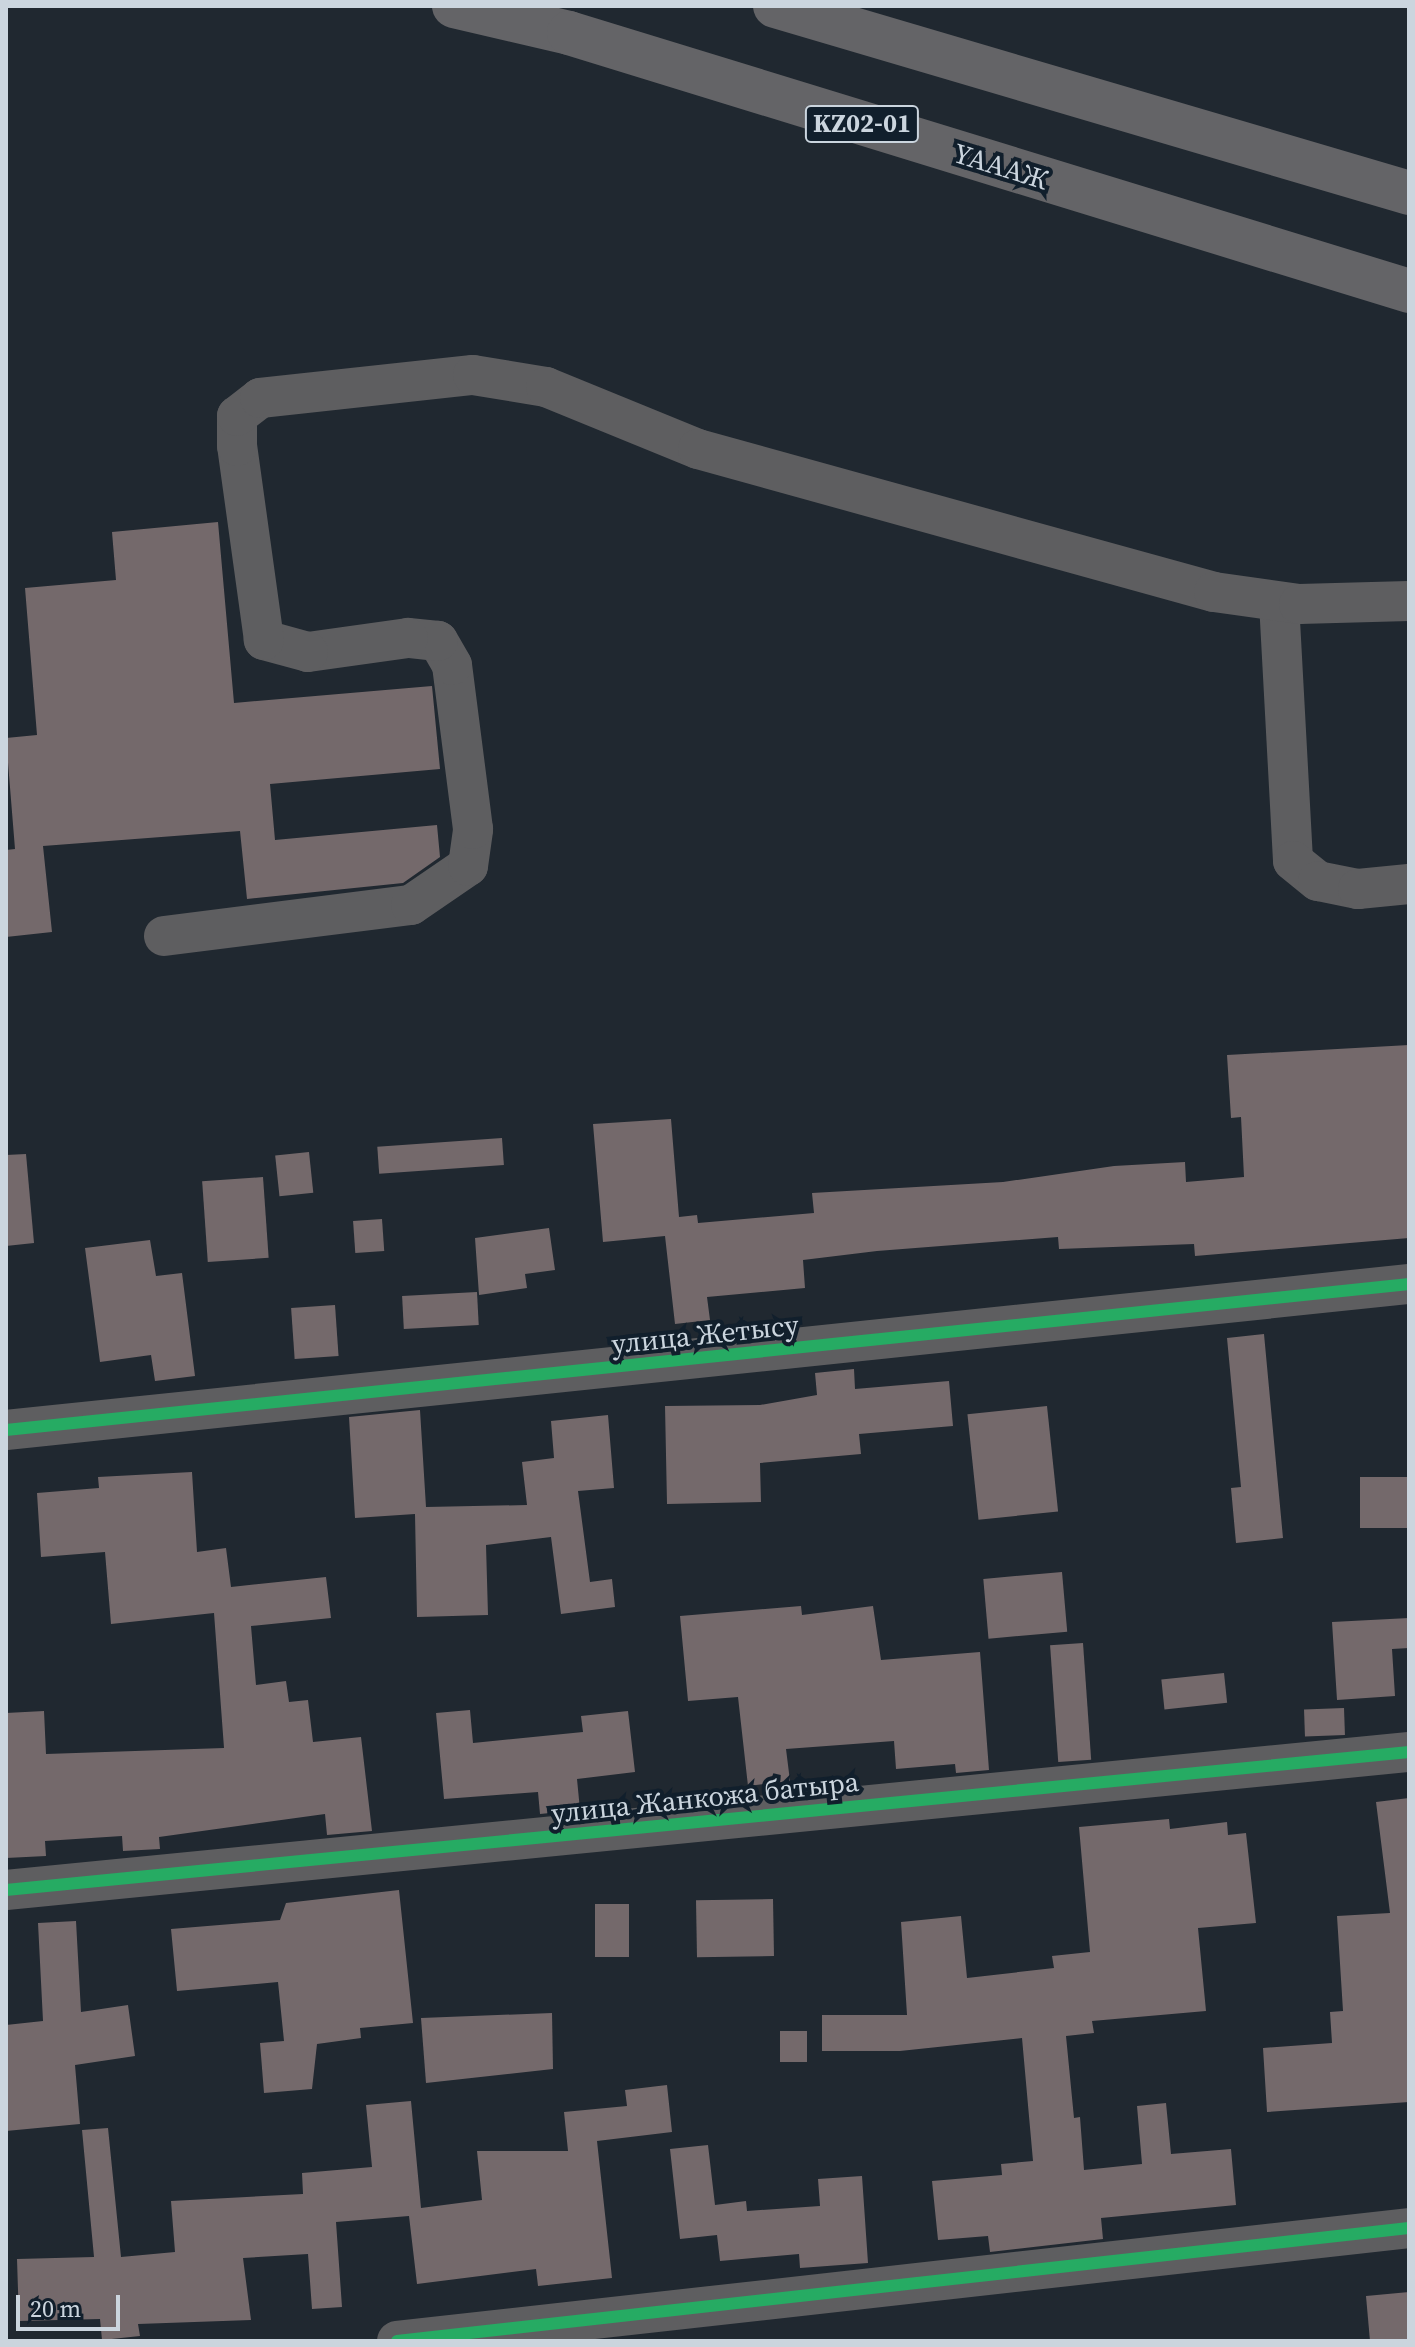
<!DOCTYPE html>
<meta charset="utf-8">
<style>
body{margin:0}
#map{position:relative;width:1415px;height:2347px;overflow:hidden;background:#202830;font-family:"Source Serif 4",serif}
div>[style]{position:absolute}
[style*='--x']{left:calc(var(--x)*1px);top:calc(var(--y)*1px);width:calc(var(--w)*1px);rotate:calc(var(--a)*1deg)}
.building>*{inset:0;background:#74696b;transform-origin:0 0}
.minor>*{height:40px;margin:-20px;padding:0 20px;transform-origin:20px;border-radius:20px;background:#5e5e60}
.highway>*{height:44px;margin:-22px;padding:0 22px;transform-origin:22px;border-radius:22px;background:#646467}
.cycleway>*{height:12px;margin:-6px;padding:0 6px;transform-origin:6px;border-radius:6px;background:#26ab63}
span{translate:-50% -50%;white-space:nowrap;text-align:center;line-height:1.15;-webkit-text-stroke:8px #111f2c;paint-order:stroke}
.shield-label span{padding:2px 6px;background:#111f2c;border:2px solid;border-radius:6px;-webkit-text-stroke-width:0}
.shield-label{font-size:26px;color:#cbd5de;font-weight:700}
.street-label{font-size:28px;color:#cbd5de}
.frame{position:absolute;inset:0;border:8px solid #cbd5de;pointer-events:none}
.scale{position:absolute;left:16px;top:2295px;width:104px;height:36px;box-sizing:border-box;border:4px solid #cbd5de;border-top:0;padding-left:10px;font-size:24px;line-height:28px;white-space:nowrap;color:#cbd5de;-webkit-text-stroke:6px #111f2c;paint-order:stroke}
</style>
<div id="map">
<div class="building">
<i style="clip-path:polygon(218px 522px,234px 703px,432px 686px,440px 769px,270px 784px,275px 840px,437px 825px,440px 857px,403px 883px,247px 899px,240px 831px,43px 846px,52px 932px,6px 937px,6px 850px,15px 849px,6px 738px,37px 735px,25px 588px,116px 580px,112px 532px)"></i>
<i style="clip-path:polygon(1409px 1045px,1409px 1238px,1195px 1256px,1194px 1244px,1059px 1249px,1058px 1237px,877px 1251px,803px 1260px,805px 1288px,707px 1297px,710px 1320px,675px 1324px,665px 1236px,603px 1242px,593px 1124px,671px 1119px,679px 1217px,697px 1215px,698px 1223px,814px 1213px,812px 1193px,1003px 1182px,1114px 1166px,1185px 1162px,1186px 1182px,1244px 1177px,1241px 1117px,1231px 1118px,1227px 1055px)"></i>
<i style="left:502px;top:1138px;width:27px;height:125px;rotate:86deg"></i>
<i style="left:309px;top:1152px;width:41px;height:34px;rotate:84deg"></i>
<i style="clip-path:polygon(26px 1154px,34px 1243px,6px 1246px,6px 1155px)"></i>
<i style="left:263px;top:1177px;width:81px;height:61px;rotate:86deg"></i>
<i style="left:382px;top:1219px;width:32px;height:29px;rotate:86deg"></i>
<i style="clip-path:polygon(549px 1228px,555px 1270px,525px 1274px,527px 1288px,479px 1295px,475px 1238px)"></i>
<i style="clip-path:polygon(150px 1240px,156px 1276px,182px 1273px,195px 1376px,155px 1381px,151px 1355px,100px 1362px,85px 1248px)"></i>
<i style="left:477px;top:1292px;width:33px;height:75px;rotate:87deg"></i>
<i style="left:335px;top:1305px;width:51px;height:44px;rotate:86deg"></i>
<i style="clip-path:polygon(1264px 1334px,1283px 1538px,1236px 1543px,1231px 1488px,1241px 1487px,1227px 1338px)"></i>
<i style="clip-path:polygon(854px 1369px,855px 1389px,949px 1381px,953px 1426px,859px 1434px,861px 1454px,760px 1463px,761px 1502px,667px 1504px,665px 1406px,760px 1405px,817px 1395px,815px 1373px)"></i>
<i style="left:1047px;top:1406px;width:106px;height:80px;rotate:84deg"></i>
<i style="clip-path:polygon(420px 1410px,426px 1507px,527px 1505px,522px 1462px,554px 1458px,551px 1421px,608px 1415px,614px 1488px,578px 1491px,590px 1582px,612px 1579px,615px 1607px,561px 1614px,551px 1537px,486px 1545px,488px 1615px,417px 1617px,415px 1514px,355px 1518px,349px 1417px)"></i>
<i style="clip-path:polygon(192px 1472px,197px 1552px,226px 1548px,231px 1587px,326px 1577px,331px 1618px,251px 1626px,256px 1685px,286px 1681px,289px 1702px,308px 1700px,313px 1742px,361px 1737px,372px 1831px,327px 1835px,325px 1814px,159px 1837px,160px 1849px,123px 1851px,122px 1836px,45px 1841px,46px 1856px,6px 1858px,6px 1713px,44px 1711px,46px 1754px,224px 1748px,214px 1613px,111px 1624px,105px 1552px,41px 1557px,37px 1493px,99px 1488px,98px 1477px)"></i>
<i style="left:1409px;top:1477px;width:51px;height:49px;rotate:90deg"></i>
<i style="left:1062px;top:1572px;width:60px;height:79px;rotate:85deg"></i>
<i style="clip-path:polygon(801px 1606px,802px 1615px,873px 1606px,881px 1660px,980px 1652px,989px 1770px,956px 1773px,955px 1764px,896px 1769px,894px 1741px,786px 1749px,790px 1781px,748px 1786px,738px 1697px,688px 1701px,680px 1616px)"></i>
<i style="clip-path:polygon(1409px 1618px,1409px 1648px,1392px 1649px,1395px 1696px,1337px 1700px,1332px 1622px)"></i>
<i style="left:1083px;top:1643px;width:117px;height:33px;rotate:86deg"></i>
<i style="left:1224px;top:1673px;width:30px;height:63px;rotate:84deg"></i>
<i style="left:1344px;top:1708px;width:27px;height:40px;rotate:88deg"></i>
<i style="clip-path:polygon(470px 1710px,473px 1743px,583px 1732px,581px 1716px,628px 1711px,635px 1772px,577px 1779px,580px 1810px,540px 1814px,538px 1792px,444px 1799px,436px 1713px)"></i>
<i style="clip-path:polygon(1409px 1798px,1409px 2102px,1267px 2112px,1263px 2048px,1332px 2043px,1330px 2012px,1343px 2011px,1337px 1916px,1390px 1913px,1376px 1802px)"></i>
<i style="clip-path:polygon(1169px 1819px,1170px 1829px,1227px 1822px,1228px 1835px,1246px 1833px,1256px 1923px,1198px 1928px,1206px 2011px,1092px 2021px,1094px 2033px,1066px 2036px,1074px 2118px,1080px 2117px,1084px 2170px,1142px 2164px,1137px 2106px,1166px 2103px,1171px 2154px,1231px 2149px,1236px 2205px,1101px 2218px,1103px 2239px,990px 2252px,988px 2236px,938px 2240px,932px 2181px,1002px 2175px,1001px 2164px,1033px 2161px,1022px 2038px,900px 2051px,822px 2051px,822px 2015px,907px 2015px,901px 1922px,961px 1916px,967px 1978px,1054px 1968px,1052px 1956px,1090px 1952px,1079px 1827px)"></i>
<i style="clip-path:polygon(399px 1890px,413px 2023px,360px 2028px,361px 2038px,317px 2044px,312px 2089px,264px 2093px,260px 2043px,284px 2041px,278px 1982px,177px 1991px,171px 1929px,280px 1920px,286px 1903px)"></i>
<i style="left:773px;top:1899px;width:57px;height:77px;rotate:89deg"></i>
<i style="left:595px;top:1904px;width:34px;height:53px"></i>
<i style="clip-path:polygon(76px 1921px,81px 2012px,128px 2005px,135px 2056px,75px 2065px,80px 2124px,6px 2131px,6px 2025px,43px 2021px,38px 1923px)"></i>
<i style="clip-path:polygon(552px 2013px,553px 2069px,426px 2083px,421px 2018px)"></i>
<i style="left:780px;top:2031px;width:27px;height:31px"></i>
<i style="clip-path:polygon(667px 2085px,672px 2132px,597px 2141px,612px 2278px,538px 2286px,536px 2269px,417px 2284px,409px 2216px,336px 2222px,342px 2307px,312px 2309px,308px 2254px,243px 2258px,251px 2320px,138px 2324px,140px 2336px,102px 2340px,100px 2319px,19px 2321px,17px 2259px,94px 2257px,82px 2130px,108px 2128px,121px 2257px,175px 2252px,171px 2201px,303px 2194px,302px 2173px,372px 2167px,366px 2105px,411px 2101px,421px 2208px,482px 2200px,477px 2151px,568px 2151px,564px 2112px,627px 2106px,625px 2090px)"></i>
<i style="clip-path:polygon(708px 2145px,715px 2205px,746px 2201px,747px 2211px,820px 2206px,818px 2179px,862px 2176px,868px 2263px,800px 2268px,799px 2254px,720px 2261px,717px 2235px,680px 2239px,670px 2149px)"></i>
<i style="clip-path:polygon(1409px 2292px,1409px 2341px,1370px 2341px,1366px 2296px)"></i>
</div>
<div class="minor">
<i style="--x:1279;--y:602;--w:259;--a:86.9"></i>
<i style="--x:1293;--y:861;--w:32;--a:39"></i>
<i style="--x:1318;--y:881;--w:41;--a:11.3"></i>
<i style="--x:1358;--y:889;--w:51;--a:-5.6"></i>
<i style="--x:164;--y:936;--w:249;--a:-7.2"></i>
<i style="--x:411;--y:905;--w:69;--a:-34.4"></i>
<i style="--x:468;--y:866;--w:37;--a:-82"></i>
<i style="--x:473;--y:829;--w:165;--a:-97.3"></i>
<i style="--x:452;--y:665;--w:28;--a:-120"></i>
<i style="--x:438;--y:641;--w:30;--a:-174"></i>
<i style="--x:408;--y:638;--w:101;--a:172"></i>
<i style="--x:308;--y:652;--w:46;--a:-164.7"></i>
<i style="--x:264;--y:640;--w:196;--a:-97.9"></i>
<i style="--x:237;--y:446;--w:30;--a:-90"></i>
<i style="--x:237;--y:416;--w:29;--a:-38"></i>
<i style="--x:260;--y:398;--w:214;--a:-6.2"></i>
<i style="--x:473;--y:375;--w:74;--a:9.3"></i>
<i style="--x:546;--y:387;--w:164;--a:22.2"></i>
<i style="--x:698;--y:449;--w:535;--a:15.49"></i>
<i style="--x:1214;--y:592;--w:86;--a:8"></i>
<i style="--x:1299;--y:604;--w:110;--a:-1.6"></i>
<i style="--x:6;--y:1430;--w:1411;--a:-5.94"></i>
<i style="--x:6;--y:1890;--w:1410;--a:-5.62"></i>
<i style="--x:397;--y:2341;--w:1018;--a:-6.37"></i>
</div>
<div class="highway">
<i style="--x:454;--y:6;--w:118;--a:13.2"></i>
<i style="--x:569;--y:33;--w:879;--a:17.07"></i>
<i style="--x:775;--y:6;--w:661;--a:16.43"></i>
</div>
<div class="cycleway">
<i style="--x:6;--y:1430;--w:1411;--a:-5.94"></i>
<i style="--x:6;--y:1890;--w:1410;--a:-5.62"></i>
<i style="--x:397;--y:2341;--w:1018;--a:-6.37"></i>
</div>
<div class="shield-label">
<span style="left:862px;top:124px">KZ02-01</span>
</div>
<div class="street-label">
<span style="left:1001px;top:166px;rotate:17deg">ҮАААЖ</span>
<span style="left:705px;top:1334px;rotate:-6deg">улица Жетысу</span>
<span style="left:705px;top:1797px;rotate:-6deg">улица Жанкожа батыра</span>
</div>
<div class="frame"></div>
<div class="scale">20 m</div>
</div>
